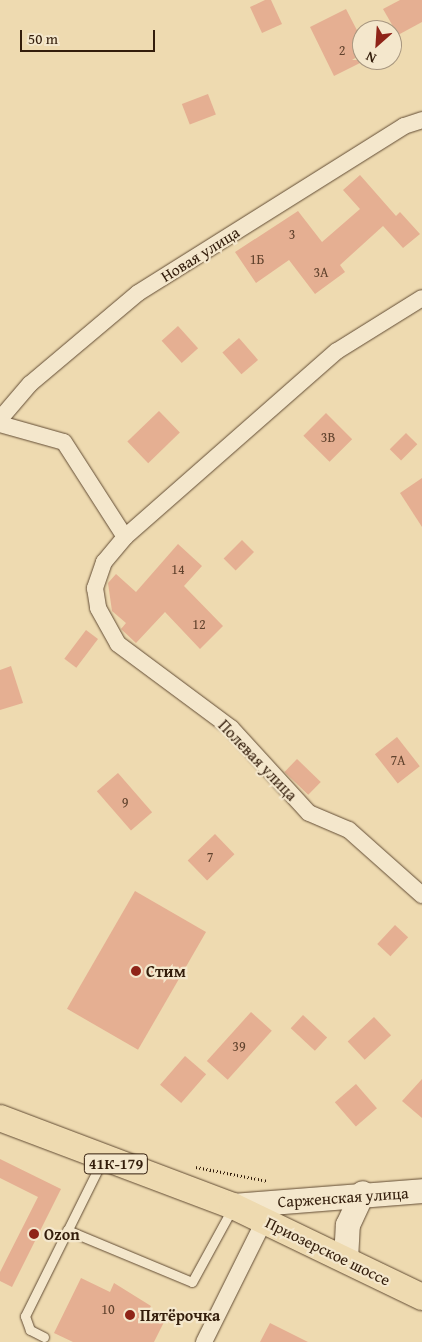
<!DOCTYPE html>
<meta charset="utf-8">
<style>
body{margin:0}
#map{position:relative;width:422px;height:1342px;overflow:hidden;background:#eedab0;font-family:"Gentium Book Plus",serif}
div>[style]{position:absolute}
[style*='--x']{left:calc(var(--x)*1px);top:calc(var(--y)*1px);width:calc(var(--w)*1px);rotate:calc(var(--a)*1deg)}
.building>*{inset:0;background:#e5af92;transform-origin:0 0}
.path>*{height:3px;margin-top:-1.5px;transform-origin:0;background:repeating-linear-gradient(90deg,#331d0b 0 1px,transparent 0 3.5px)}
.roads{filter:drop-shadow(0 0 1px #624c34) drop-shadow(0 0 1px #624c34)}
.lane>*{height:9px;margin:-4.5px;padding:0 4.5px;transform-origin:4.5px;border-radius:4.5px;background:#f4e7cc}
.street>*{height:16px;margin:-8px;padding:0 8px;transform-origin:8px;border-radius:8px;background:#f4e7cc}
.secondary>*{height:24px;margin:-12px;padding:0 12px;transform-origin:12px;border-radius:12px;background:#f4e7cc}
.primary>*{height:26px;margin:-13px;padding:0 13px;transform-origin:13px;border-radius:13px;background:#eedab0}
.dots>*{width:14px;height:14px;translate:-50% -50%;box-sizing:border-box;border:2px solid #f4e7cc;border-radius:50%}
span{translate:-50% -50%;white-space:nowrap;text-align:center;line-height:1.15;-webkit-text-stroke:4.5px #f4e7cc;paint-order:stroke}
.number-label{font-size:14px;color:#60422d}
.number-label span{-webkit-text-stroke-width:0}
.shield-label span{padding:1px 4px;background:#f4e7cc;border:1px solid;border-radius:4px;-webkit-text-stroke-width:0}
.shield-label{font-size:15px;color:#331d0b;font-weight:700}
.street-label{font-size:16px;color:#331d0b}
.poi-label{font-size:16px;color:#331d0b;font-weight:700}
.left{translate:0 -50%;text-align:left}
.north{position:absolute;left:352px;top:20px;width:50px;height:50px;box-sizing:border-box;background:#f4e7cc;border:1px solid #a7967f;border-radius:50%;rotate:206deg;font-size:14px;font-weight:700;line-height:20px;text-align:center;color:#331d0b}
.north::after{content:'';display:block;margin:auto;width:18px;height:22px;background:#8f2418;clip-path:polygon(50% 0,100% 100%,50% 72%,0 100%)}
.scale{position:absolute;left:20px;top:30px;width:135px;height:22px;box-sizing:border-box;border:2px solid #331d0b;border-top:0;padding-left:6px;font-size:15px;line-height:18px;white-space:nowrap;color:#331d0b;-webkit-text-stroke:4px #f4e7cc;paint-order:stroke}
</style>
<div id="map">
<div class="building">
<i style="clip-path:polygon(265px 0,271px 0,282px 24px,262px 33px,250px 7px)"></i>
<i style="clip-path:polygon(400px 0,422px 0,422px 22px,398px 35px,383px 9px)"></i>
<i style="clip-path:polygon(346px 9px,362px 40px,362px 54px,352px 60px,366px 60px,334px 76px,310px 27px)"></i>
<i style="left:208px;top:94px;width:22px;height:28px;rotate:69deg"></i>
<i style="clip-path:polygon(360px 175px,396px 216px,400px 212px,420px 234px,403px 248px,383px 226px,340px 265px,345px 272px,315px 294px,289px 260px,256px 283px,235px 252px,298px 211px,322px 242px,360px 209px,343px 190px)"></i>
<i style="left:178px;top:326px;width:30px;height:22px;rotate:48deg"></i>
<i style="left:239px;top:338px;width:29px;height:22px;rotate:49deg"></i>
<i style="left:159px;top:411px;width:30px;height:44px;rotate:46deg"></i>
<i style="left:326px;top:413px;width:37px;height:32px;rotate:45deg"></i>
<i style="left:406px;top:433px;width:16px;height:23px;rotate:45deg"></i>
<i style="clip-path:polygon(422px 478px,422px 527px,400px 493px)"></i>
<i style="left:242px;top:540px;width:17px;height:26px;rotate:45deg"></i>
<i style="clip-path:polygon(178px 544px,202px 566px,184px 586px,223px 626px,200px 649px,165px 612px,136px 643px,121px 629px,126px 623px,112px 611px,108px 583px,116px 574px,136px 592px)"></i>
<i style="left:86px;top:630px;width:15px;height:36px;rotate:37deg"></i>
<i style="clip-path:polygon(11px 666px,23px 703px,0 710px,0 670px)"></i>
<i style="left:397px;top:737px;width:37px;height:28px;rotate:52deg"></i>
<i style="left:297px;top:759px;width:33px;height:18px;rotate:44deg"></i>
<i style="left:118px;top:773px;width:52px;height:28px;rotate:49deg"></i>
<i style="left:215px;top:834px;width:28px;height:38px;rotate:46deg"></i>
<i style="left:135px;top:891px;width:82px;height:136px;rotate:30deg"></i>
<i style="left:395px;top:925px;width:18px;height:26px;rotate:43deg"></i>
<i style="left:251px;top:1012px;width:28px;height:66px;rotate:42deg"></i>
<i style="left:303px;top:1015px;width:33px;height:18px;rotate:43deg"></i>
<i style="left:374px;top:1017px;width:25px;height:36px;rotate:47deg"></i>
<i style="left:185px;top:1056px;width:28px;height:38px;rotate:41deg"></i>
<i style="clip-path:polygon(422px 1079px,422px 1118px,402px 1101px)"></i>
<i style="left:356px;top:1084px;width:32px;height:28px;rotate:49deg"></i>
<i style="clip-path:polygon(0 1159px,61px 1189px,12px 1287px,0 1281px,0 1272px,38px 1197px,0 1178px)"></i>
<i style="clip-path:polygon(81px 1278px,110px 1292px,114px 1283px,151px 1306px,148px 1312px,165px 1320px,154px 1342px,73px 1342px,54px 1333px)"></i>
<i style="clip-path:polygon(270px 1323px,308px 1342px,260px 1342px)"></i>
</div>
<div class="path">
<i style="--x:196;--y:1167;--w:73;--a:11"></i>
</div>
<div class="roads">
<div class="lane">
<i style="--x:67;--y:1230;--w:135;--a:22.6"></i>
<i style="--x:192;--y:1282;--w:83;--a:-61.3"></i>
<i style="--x:44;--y:1337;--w:16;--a:-153"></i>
<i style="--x:30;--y:1330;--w:15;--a:-110"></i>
<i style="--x:25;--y:1316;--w:175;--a:-63.6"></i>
</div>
<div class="street">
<i style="--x:0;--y:419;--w:46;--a:-49.4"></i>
<i style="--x:30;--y:384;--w:141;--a:-40.1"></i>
<i style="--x:138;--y:293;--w:314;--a:-32.1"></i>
<i style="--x:404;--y:126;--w:19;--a:-18"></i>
<i style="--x:0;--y:424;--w:66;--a:15.7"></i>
<i style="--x:64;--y:442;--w:113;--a:57.3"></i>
<i style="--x:125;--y:537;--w:282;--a:-41.3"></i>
<i style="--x:337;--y:351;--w:100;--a:-31.9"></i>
<i style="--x:125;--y:537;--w:33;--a:130"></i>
<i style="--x:104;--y:562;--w:28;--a:109"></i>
<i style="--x:95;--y:588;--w:20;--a:81"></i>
<i style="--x:98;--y:608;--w:41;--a:60.9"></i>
<i style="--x:118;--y:644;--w:141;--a:36.6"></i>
<i style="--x:231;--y:728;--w:115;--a:47.5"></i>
<i style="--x:309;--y:813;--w:43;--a:23"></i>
<i style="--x:349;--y:830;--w:98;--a:41.7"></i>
<i style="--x:204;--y:1342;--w:135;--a:-63.6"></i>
</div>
<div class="secondary">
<i style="--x:233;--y:1206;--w:190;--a:-4.5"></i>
<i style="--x:346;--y:1260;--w:35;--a:-87"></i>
<i style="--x:348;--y:1225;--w:35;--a:-65"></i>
</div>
<div class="primary">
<i style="--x:0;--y:1118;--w:249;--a:20.7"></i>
<i style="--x:233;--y:1206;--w:210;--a:25.7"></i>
</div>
</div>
<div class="dots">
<i style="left:136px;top:971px;background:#8f2418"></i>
<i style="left:34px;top:1234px;background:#8f2418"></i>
<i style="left:130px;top:1315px;background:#8f2418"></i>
</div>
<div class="number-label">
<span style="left:342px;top:50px">2</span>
<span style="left:292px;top:234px">3</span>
<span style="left:257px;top:259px">1Б</span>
<span style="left:321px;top:272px">3А</span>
<span style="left:328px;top:437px">3В</span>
<span style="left:178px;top:569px">14</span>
<span style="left:199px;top:624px">12</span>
<span style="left:398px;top:760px">7А</span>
<span style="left:125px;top:802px">9</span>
<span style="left:210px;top:857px">7</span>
<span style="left:239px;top:1046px">39</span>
<span style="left:108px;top:1309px">10</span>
</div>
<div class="shield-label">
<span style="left:116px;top:1164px">41К-179</span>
</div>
<div class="street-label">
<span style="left:200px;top:254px;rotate:-32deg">Новая улица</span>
<span style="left:258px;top:760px;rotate:46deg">Полевая улица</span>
<span style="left:343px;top:1197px;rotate:-4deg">Сарженская улица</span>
<span style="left:328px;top:1251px;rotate:26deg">Приозерское шоссе</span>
</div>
<div class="poi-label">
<span class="left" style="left:146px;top:971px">Стим</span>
<span class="left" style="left:44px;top:1234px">Ozon</span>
<span class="left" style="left:140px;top:1315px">Пятёрочка</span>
</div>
<div class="north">N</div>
<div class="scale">50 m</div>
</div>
